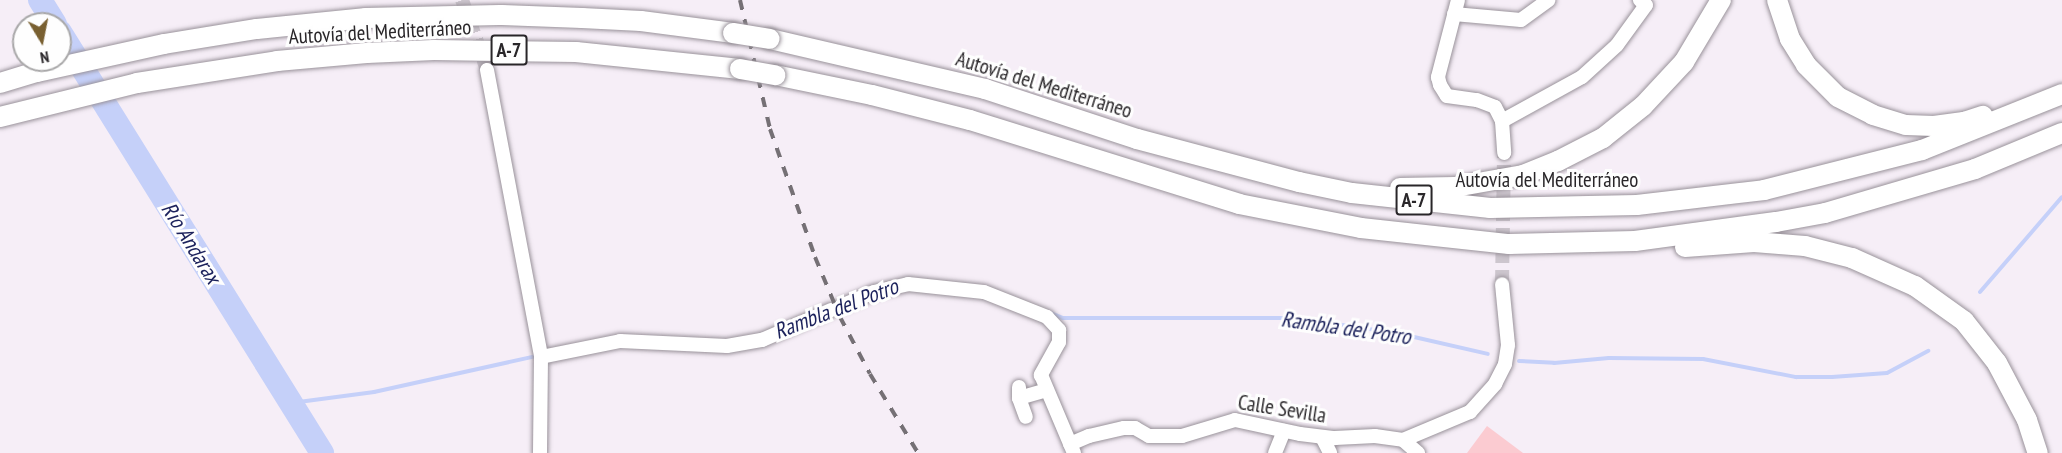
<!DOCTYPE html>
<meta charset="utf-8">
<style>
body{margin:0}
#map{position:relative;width:2062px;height:453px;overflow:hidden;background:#f6eef7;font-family:"PT Sans Narrow",sans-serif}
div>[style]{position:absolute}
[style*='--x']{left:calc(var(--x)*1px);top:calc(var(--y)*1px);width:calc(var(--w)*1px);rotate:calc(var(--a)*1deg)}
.green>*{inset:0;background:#fbcbd1}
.stream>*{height:4px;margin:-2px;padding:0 2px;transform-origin:2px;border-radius:2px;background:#c5d0f9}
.river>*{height:24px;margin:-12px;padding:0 12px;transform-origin:12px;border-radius:12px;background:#c5d0f9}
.minor-tunnel>*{height:14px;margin-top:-7px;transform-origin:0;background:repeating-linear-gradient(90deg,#cdc6ce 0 14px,transparent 0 21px)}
.roads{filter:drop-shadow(0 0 2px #99929a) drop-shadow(0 0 2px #99929a)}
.minor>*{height:14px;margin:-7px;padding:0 7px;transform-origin:7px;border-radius:7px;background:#fff}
.highway>*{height:20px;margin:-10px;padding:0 10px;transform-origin:10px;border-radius:10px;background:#fff}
.rail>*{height:4px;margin-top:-2px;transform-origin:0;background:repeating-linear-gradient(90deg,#757075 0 10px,transparent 0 20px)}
.bridges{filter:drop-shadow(0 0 2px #99929a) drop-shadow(0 0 2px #99929a)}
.highway-bridge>*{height:20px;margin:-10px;padding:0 10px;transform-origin:10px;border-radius:10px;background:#fff}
span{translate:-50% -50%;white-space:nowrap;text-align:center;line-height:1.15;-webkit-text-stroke:6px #fefefe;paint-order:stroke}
.shield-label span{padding:2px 4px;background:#fefefe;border:2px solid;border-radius:4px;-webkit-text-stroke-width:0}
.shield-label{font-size:20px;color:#292629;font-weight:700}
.street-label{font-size:21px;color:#292629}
.water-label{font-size:22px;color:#1b215b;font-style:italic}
.north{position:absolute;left:12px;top:12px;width:60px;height:60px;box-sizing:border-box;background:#fefefe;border:2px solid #a9a8a9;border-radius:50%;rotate:170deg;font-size:16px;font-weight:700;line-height:24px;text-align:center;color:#292629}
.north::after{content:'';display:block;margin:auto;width:21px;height:27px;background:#796031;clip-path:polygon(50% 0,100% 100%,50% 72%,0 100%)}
</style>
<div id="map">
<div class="green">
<i style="clip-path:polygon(1487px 426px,1523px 453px,1467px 453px)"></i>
</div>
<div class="stream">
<i style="--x:1980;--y:292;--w:125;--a:-49.2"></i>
<i style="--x:1051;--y:313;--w:13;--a:23"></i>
<i style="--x:1063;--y:318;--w:234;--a:0"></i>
<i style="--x:1297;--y:318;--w:105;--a:8.7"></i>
<i style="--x:1401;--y:334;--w:89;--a:12.9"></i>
<i style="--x:1519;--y:361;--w:35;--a:3"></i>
<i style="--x:1554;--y:363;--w:55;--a:-5.2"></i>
<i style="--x:1609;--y:358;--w:94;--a:0.6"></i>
<i style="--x:1703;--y:359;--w:95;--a:11"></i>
<i style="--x:1796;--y:377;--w:36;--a:0"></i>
<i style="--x:1832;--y:377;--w:55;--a:-4.2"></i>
<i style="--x:1887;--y:373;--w:47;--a:-28.2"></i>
<i style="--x:291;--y:403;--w:84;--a:-7.5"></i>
<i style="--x:374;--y:392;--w:167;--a:-12.5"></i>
</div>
<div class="river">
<i style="--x:40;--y:0;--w:28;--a:58"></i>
<i style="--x:60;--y:32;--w:496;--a:58.1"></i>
</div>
<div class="minor-tunnel">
<i style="--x:462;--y:0;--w:74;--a:70.3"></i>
<i style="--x:1502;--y:284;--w:131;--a:-89.1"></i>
</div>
<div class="roads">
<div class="minor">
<i style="--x:1458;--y:0;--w:80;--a:104.6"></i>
<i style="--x:1438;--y:77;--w:8;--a:76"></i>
<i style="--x:1440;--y:85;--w:13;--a:58"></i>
<i style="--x:1447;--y:96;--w:30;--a:8"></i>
<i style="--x:1477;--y:100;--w:19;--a:21"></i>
<i style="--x:1495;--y:107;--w:16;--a:63"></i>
<i style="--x:1502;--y:121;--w:32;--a:86"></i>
<i style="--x:1454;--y:14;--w:67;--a:5.1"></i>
<i style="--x:1521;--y:20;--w:34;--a:-36"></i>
<i style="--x:487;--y:70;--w:292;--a:79.3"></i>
<i style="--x:541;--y:357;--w:96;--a:90.6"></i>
<i style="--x:1502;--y:121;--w:91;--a:-28.8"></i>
<i style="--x:1582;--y:77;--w:47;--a:-42.4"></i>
<i style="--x:1617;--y:45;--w:49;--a:-54.1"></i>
<i style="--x:1646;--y:5;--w:8;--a:-140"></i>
<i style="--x:841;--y:306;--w:36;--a:-23"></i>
<i style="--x:874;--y:292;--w:35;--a:-13"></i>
<i style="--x:908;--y:284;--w:76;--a:6"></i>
<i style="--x:984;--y:292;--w:68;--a:21.6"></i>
<i style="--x:1047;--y:317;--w:18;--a:47"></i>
<i style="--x:1059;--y:330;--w:12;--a:90"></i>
<i style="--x:1059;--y:342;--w:38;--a:119"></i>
<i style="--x:1041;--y:375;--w:85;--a:67.1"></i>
<i style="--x:541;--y:357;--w:81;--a:-11.4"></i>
<i style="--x:620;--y:341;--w:107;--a:2.7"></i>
<i style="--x:727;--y:346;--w:36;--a:-10"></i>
<i style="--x:762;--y:340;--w:75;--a:-23.5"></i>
<i style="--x:1019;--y:387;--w:11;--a:90"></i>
<i style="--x:1019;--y:398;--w:20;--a:70"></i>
<i style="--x:1019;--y:398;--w:29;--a:-16"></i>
<i style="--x:1322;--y:437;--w:18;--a:63"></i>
<i style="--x:1403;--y:440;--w:73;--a:-22.7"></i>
<i style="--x:1470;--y:412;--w:38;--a:-48"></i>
<i style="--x:1495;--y:384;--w:22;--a:-63"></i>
<i style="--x:1505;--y:364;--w:19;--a:-81"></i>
<i style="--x:1508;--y:345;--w:61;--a:-95.6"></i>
<i style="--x:1070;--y:444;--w:21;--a:-23"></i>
<i style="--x:1089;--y:436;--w:36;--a:-13"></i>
<i style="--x:1124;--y:428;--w:11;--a:0"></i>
<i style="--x:1135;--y:428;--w:16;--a:30"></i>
<i style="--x:1149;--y:436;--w:33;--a:0"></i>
<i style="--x:1182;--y:436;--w:55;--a:-16.8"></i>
<i style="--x:1235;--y:420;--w:66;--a:12.2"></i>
<i style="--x:1300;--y:434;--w:35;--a:7"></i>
<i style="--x:1335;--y:438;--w:40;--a:-2.9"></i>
<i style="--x:1375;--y:436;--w:28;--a:8"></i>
<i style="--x:1403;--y:440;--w:20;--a:41"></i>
<i style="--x:1275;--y:453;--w:24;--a:-68"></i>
</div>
<div class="highway">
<i style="--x:1777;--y:0;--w:41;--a:71.6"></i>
<i style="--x:1790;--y:39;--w:31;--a:58"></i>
<i style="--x:1806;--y:65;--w:45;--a:45"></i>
<i style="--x:1838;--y:97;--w:39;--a:27"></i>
<i style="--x:1873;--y:115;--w:34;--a:17"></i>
<i style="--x:1906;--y:125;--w:28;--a:2"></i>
<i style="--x:1934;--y:126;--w:30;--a:-8"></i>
<i style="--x:1964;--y:122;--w:20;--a:-18"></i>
<i style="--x:770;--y:39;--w:221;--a:13.1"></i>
<i style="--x:985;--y:89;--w:160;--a:18.2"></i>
<i style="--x:1137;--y:139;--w:168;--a:14.9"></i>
<i style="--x:1299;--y:182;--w:54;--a:11.7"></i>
<i style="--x:1352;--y:193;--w:139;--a:6.2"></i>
<i style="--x:1490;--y:208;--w:147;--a:-1.2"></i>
<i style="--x:1637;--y:205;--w:128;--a:-6.7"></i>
<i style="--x:1764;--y:190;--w:163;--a:-14.2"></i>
<i style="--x:1922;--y:150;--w:151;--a:-21.8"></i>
<i style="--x:775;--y:75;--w:99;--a:11.7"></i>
<i style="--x:872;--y:95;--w:101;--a:14.3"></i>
<i style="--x:970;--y:120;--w:282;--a:17.3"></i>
<i style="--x:1239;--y:204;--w:124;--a:11.1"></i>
<i style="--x:1361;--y:228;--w:149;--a:6.2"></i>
<i style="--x:1509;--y:244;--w:126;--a:-1.4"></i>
<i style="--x:1635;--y:241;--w:142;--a:-7.7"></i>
<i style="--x:1776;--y:222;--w:50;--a:-10.4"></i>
<i style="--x:1825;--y:213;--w:156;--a:-16.3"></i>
<i style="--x:1975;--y:169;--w:94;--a:-22.5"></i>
<i style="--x:0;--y:83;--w:39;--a:-17"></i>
<i style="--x:37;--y:72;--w:130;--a:-12.4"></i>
<i style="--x:164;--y:44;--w:94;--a:-9.2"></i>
<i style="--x:257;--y:29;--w:110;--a:-5.8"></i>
<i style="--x:366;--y:18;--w:136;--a:-1.3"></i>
<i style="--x:502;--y:15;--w:80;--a:2.1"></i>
<i style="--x:582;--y:18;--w:59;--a:2.9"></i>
<i style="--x:641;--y:21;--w:93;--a:7.4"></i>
<i style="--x:0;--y:117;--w:141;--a:-13.9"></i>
<i style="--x:137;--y:83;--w:142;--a:-8.9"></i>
<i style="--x:277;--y:61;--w:90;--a:-5.1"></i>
<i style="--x:367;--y:53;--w:67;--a:-2.6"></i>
<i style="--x:434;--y:50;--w:142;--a:0.8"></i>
<i style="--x:576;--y:52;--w:165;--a:5.9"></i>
<i style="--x:1400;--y:188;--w:55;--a:-1"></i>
<i style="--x:1455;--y:187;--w:69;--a:-10"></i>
<i style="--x:1523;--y:175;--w:38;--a:-22"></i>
<i style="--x:1558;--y:161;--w:51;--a:-27.1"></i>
<i style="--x:1603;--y:138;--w:51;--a:-38.7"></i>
<i style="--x:1643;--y:106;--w:60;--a:-47"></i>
<i style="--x:1684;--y:62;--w:72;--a:-59.2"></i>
<i style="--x:1685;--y:247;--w:69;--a:-4.1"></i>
<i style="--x:1754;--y:242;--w:51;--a:4.5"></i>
<i style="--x:1805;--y:246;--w:49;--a:14.3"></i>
<i style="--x:1852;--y:258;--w:69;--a:24"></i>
<i style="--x:1915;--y:286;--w:60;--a:35.5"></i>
<i style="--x:1964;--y:321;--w:53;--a:51.8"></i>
<i style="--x:1997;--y:363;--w:64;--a:62.2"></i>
<i style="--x:2027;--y:420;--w:35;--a:72"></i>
</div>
</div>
<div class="rail">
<i style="--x:740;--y:0;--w:132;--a:76.9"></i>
<i style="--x:770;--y:129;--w:136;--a:70.6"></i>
<i style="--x:815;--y:257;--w:65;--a:67.4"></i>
<i style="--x:840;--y:317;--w:64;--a:62.2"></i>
<i style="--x:870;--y:374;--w:92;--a:58.7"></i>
</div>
<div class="bridges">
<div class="highway-bridge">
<i style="--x:733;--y:33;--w:37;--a:9"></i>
<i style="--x:740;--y:69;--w:36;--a:10"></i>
</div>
</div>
<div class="shield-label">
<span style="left:509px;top:50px">A-7</span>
<span style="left:1414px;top:200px">A-7</span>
</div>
<div class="street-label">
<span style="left:380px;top:32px;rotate:-3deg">Autovía del Mediterráneo</span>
<span style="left:1044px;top:85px;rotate:17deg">Autovía del Mediterráneo</span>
<span style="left:1547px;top:180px">Autovía del Mediterráneo</span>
<span style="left:1282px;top:409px;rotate:9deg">Calle Sevilla</span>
</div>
<div class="water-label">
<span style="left:191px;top:243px;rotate:58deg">Río Andarax</span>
<span style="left:836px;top:309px;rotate:-21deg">Rambla del Potro</span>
<span style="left:1346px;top:328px;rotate:8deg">Rambla del Potro</span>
</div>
<div class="north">N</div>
</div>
